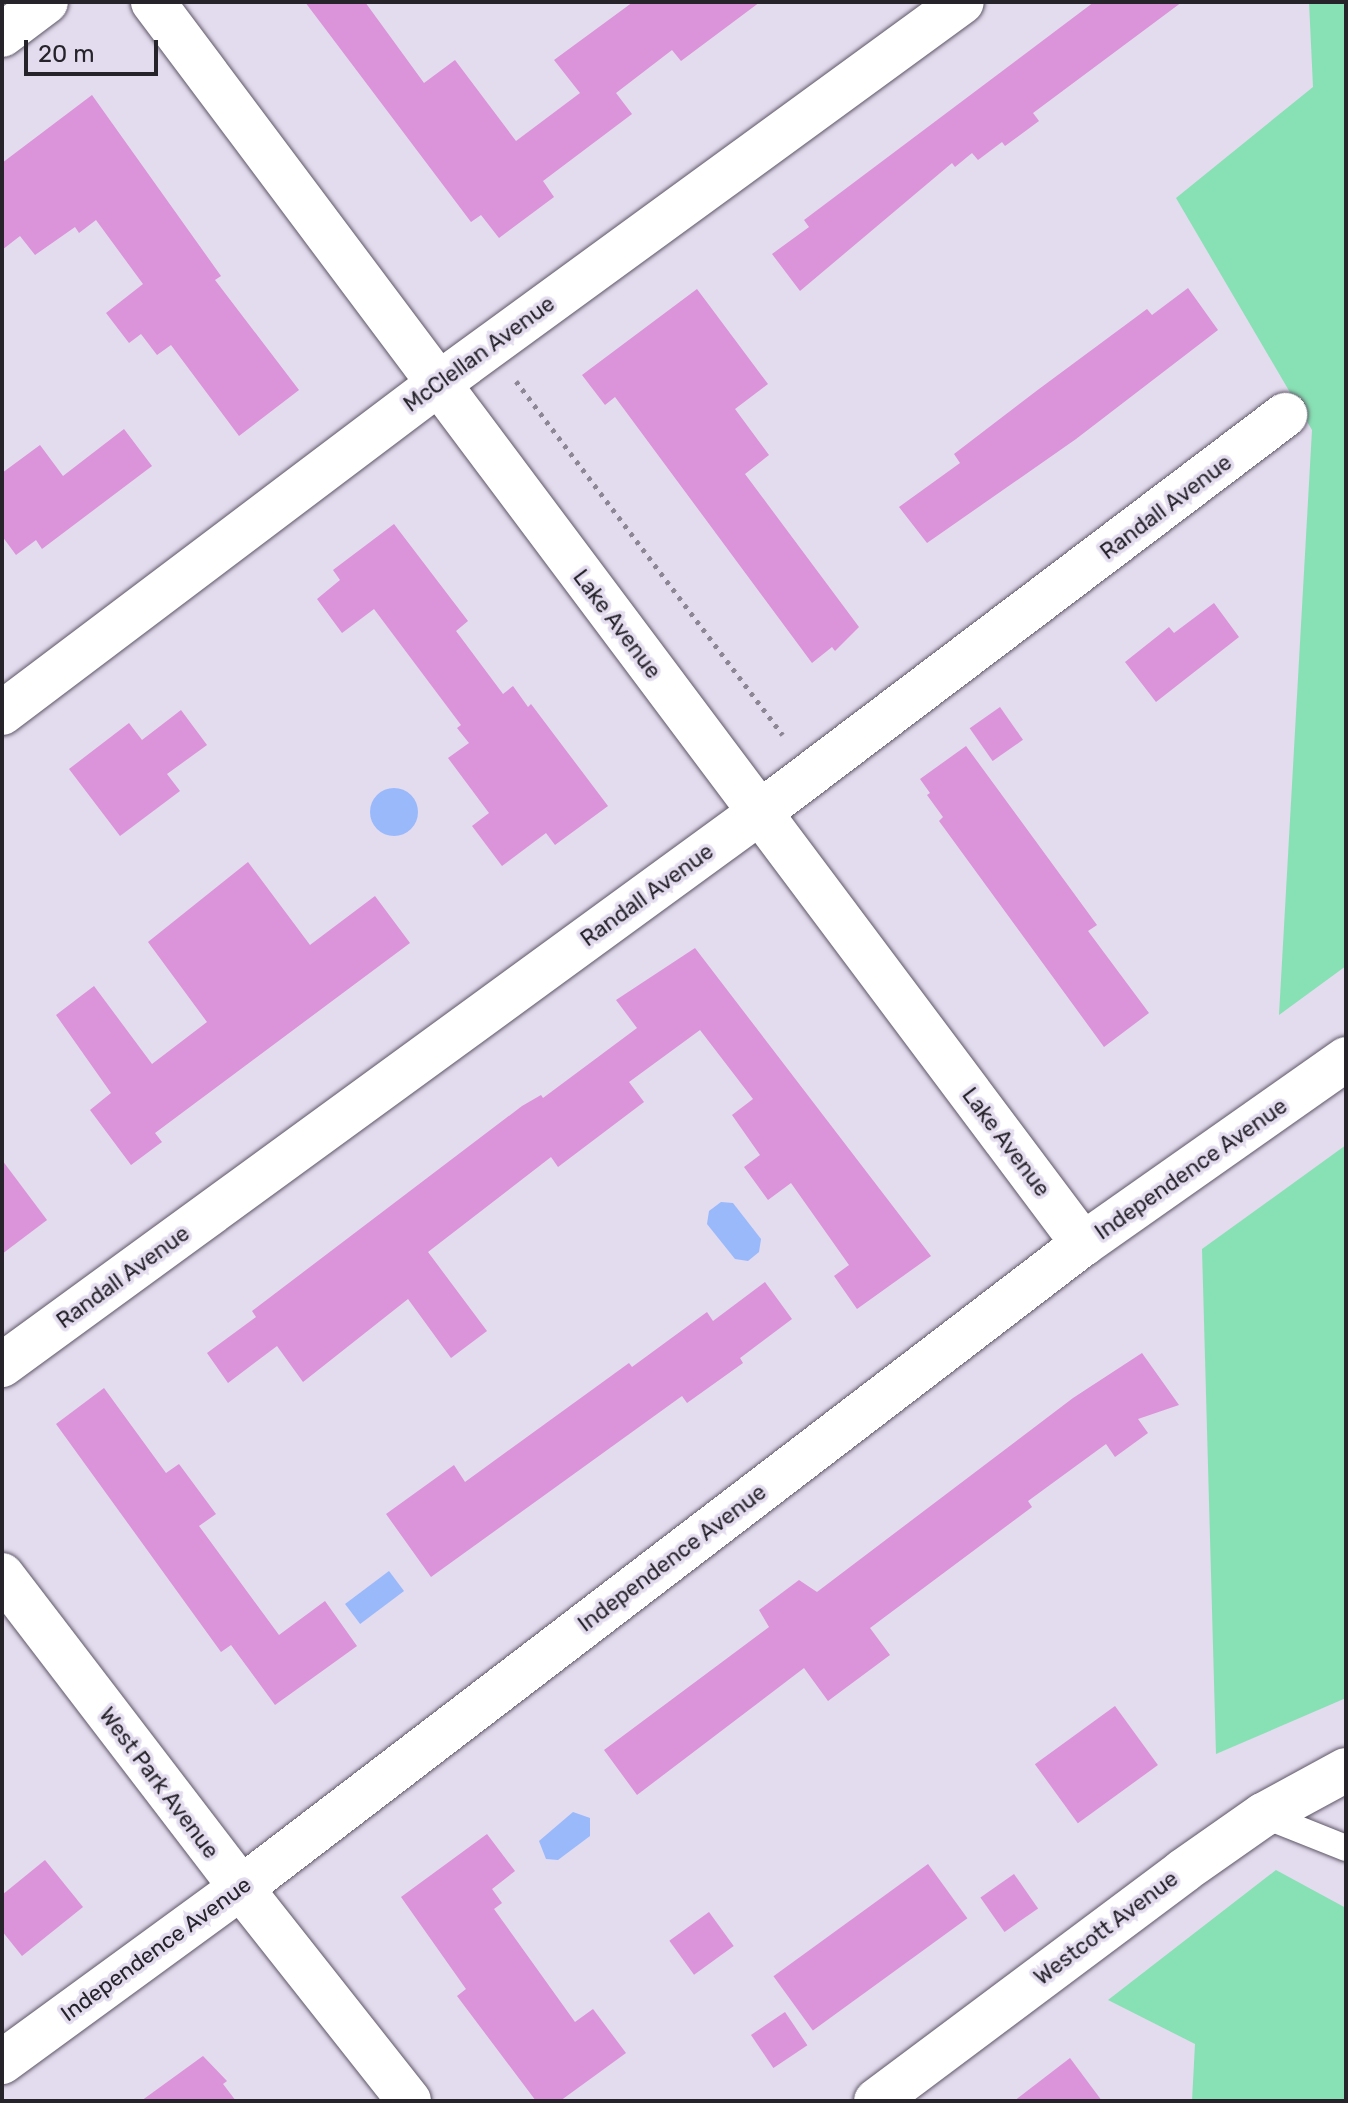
<!DOCTYPE html>
<style>
body{margin:0}
#map{position:relative;width:1348px;height:2103px;overflow:hidden;background:#e3dbee;font-family:Rubik,sans-serif}
div>[style]{position:absolute}
[style*='--x']{left:calc(var(--x)*1px);top:calc(var(--y)*1px);width:calc(var(--w)*1px);rotate:calc(var(--a)*1deg)}
.green>*{inset:0;background:#88e1b4}
.water>*{inset:0;background:#99b9fb;transform-origin:0 0}
.round{border-radius:50%}
.building>*{inset:0;background:#db93d9;transform-origin:0 0}
.path>*{height:5px;margin-top:-2.5px;transform-origin:0;background:repeating-linear-gradient(90deg,#8d8795 0 4px,transparent 0 10px)}
.roads{filter:drop-shadow(0 0 2px #5e5767) drop-shadow(0 0 2px #5e5767)}
.service>*{height:26px;margin:-13px;padding:0 13px;transform-origin:13px;border-radius:13px;background:#fff}
.minor>*{height:44px;margin:-22px;padding:0 22px;transform-origin:22px;border-radius:22px;background:#fff}
.tertiary>*{height:44px;margin:-22px;padding:0 22px;transform-origin:22px;border-radius:22px;background:#fff}
span{translate:-50% -50%;white-space:nowrap;text-align:center;line-height:1.15;-webkit-text-stroke:7px #e3dbee;paint-order:stroke}
.street-label{font-size:22px;color:#26232a}
.frame{position:absolute;inset:0;border:4px solid #26232a;pointer-events:none}
.scale{position:absolute;left:24px;top:40px;width:134px;height:36px;box-sizing:border-box;border:4px solid #26232a;border-top:0;padding-left:10px;font-size:24px;line-height:28px;white-space:nowrap;color:#26232a;-webkit-text-stroke:6px #e3dbee;paint-order:stroke}
</style>
<div id="map">
<div class="green">
<i style="clip-path:polygon(1309px 2px,1346px 2px,1346px 966px,1279px 1015px,1312px 430px,1176px 198px,1313px 87px)"></i>
<i style="clip-path:polygon(1346px 1145px,1346px 1698px,1216px 1754px,1202px 1249px)"></i>
<i style="clip-path:polygon(1276px 1870px,1346px 1908px,1346px 2101px,1192px 2101px,1195px 2044px,1108px 2000px)"></i>
</div>
<div class="water">
<i class="round" style="left:370px;top:788px;width:48px;height:48px"></i>
<i style="clip-path:polygon(721px 1202px,733px 1203px,761px 1239px,759px 1252px,748px 1261px,735px 1259px,707px 1224px,709px 1211px)"></i>
<i style="left:389px;top:1571px;width:25px;height:55px;rotate:53deg"></i>
<i style="clip-path:polygon(573px 1812px,590px 1818px,590px 1836px,558px 1860px,546px 1859px,539px 1841px)"></i>
</div>
<div class="building">
<i style="clip-path:polygon(305px 2px,365px 2px,424px 83px,455px 60px,516px 141px,580px 93px,554px 60px,633px 2px,760px 2px,681px 61px,672px 50px,616px 93px,632px 114px,543px 181px,554px 197px,499px 238px,481px 215px,471px 222px)"></i>
<i style="clip-path:polygon(1094px 2px,1182px 2px,1033px 113px,1039px 121px,1005px 146px,1002px 142px,978px 160px,972px 153px,955px 167px,952px 163px,800px 291px,772px 254px,809px 227px,804px 220px)"></i>
<i style="clip-path:polygon(92px 95px,221px 276px,215px 280px,299px 390px,239px 436px,171px 345px,157px 355px,141px 334px,129px 343px,106px 313px,143px 284px,96px 220px,79px 233px,75px 227px,35px 255px,20px 236px,2px 250px,2px 163px)"></i>
<i style="clip-path:polygon(1188px 288px,1218px 330px,1076px 439px,927px 543px,899px 507px,960px 463px,954px 454px,1039px 389px,1147px 309px,1152px 315px)"></i>
<i style="clip-path:polygon(697px 289px,768px 384px,735px 409px,769px 455px,745px 474px,859px 627px,835px 651px,832px 647px,812px 663px,615px 397px,605px 405px,582px 375px)"></i>
<i style="clip-path:polygon(124px 429px,152px 466px,42px 549px,36px 540px,16px 555px,2px 536px,2px 473px,40px 445px,63px 476px)"></i>
<i style="clip-path:polygon(394px 524px,468px 621px,456px 631px,503px 694px,513px 686px,528px 707px,531px 704px,608px 806px,555px 845px,546px 833px,502px 866px,472px 826px,489px 813px,448px 758px,469px 743px,457px 728px,461px 725px,374px 609px,342px 633px,317px 599px,340px 580px,333px 570px)"></i>
<i style="clip-path:polygon(1214px 603px,1239px 637px,1156px 702px,1125px 662px,1169px 627px,1174px 633px)"></i>
<i style="left:1000px;top:707px;width:40px;height:37px;rotate:55deg"></i>
<i style="clip-path:polygon(181px 710px,207px 745px,167px 774px,180px 791px,120px 836px,69px 769px,129px 723px,142px 740px)"></i>
<i style="clip-path:polygon(966px 746px,1097px 925px,1088px 931px,1149px 1013px,1104px 1047px,939px 821px,943px 817px,927px 795px,930px 793px,920px 779px)"></i>
<i style="clip-path:polygon(248px 862px,310px 945px,375px 896px,410px 943px,155px 1133px,162px 1142px,131px 1165px,90px 1110px,111px 1093px,56px 1015px,94px 986px,152px 1064px,207px 1022px,148px 942px)"></i>
<i style="clip-path:polygon(695px 948px,931px 1256px,857px 1309px,834px 1276px,849px 1265px,791px 1183px,768px 1200px,744px 1167px,760px 1155px,732px 1115px,753px 1099px,700px 1030px,629px 1082px,644px 1102px,558px 1167px,551px 1157px,428px 1252px,487px 1331px,451px 1358px,408px 1299px,303px 1382px,277px 1346px,228px 1383px,207px 1353px,256px 1317px,252px 1311px,522px 1106px,541px 1095px,543px 1098px,637px 1028px,616px 1000px)"></i>
<i style="clip-path:polygon(2px 1160px,47px 1220px,2px 1254px)"></i>
<i style="clip-path:polygon(765px 1282px,792px 1319px,740px 1358px,743px 1363px,687px 1403px,682px 1396px,431px 1577px,386px 1514px,454px 1465px,465px 1482px,629px 1363px,632px 1367px,707px 1312px,713px 1321px)"></i>
<i style="clip-path:polygon(1142px 1353px,1179px 1405px,1138px 1419px,1148px 1433px,1115px 1457px,1106px 1444px,1028px 1501px,1032px 1507px,870px 1628px,890px 1655px,828px 1701px,804px 1668px,637px 1795px,604px 1750px,769px 1627px,759px 1610px,799px 1580px,817px 1592px,1073px 1398px)"></i>
<i style="clip-path:polygon(104px 1388px,166px 1473px,179px 1464px,216px 1514px,199px 1526px,279px 1635px,325px 1601px,357px 1646px,275px 1705px,231px 1645px,221px 1652px,56px 1424px)"></i>
<i style="left:1115px;top:1706px;width:73px;height:99px;rotate:54deg"></i>
<i style="clip-path:polygon(487px 1834px,515px 1871px,492px 1889px,502px 1903px,494px 1909px,575px 2022px,593px 2009px,626px 2053px,560px 2101px,536px 2101px,457px 1996px,466px 1989px,401px 1897px)"></i>
<i style="clip-path:polygon(45px 1860px,83px 1907px,22px 1956px,2px 1931px,2px 1895px)"></i>
<i style="left:928px;top:1864px;width:67px;height:191px;rotate:54deg"></i>
<i style="left:1014px;top:1874px;width:42px;height:41px;rotate:55deg"></i>
<i style="left:709px;top:1912px;width:42px;height:49px;rotate:54deg"></i>
<i style="left:785px;top:2012px;width:40px;height:41px;rotate:56deg"></i>
<i style="clip-path:polygon(203px 2056px,227px 2081px,223px 2084px,236px 2101px,141px 2101px)"></i>
<i style="clip-path:polygon(1070px 2058px,1102px 2101px,1014px 2101px)"></i>
</div>
<div class="path">
<i style="--x:516;--y:381;--w:443;--a:53"></i>
</div>
<div class="roads">
<div class="service">
<i style="--x:1263;--y:1815;--w:89;--a:21.7"></i>
</div>
<div class="minor">
<i style="--x:153;--y:2;--w:1552;--a:53.17"></i>
<i style="--x:2;--y:35;--w:55;--a:-36.9"></i>
<i style="--x:2;--y:713;--w:546;--a:-37.04"></i>
<i style="--x:438;--y:384;--w:648;--a:-36.09"></i>
<i style="--x:2;--y:1365;--w:937;--a:-36.1"></i>
<i style="--x:759;--y:813;--w:660;--a:-37.11"></i>
<i style="--x:2;--y:2062;--w:296;--a:-36.1"></i>
<i style="--x:241;--y:1888;--w:271;--a:51.7"></i>
<i style="--x:876;--y:2101;--w:384;--a:-36.8"></i>
<i style="--x:1183;--y:1871;--w:98;--a:-35"></i>
<i style="--x:1263;--y:1815;--w:94;--a:-28.5"></i>
</div>
<div class="tertiary">
<i style="--x:2;--y:1575;--w:394;--a:52.6"></i>
<i style="--x:241;--y:1888;--w:1060;--a:-37.41"></i>
<i style="--x:1083;--y:1244;--w:322;--a:-35.1"></i>
</div>
</div>
<div class="street-label">
<span style="left:479px;top:354px;rotate:-36deg">McClellan Avenue</span>
<span style="left:1166px;top:507px;rotate:-37deg">Randall Avenue</span>
<span style="left:617px;top:624px;rotate:53deg">Lake Avenue</span>
<span style="left:647px;top:895px;rotate:-36deg">Randall Avenue</span>
<span style="left:1006px;top:1142px;rotate:53deg">Lake Avenue</span>
<span style="left:1191px;top:1169px;rotate:-35deg">Independence Avenue</span>
<span style="left:123px;top:1277px;rotate:-36deg">Randall Avenue</span>
<span style="left:672px;top:1558px;rotate:-37deg">Independence Avenue</span>
<span style="left:159px;top:1783px;rotate:53deg">West Park Avenue</span>
<span style="left:1106px;top:1928px;rotate:-37deg">Westcott Avenue</span>
<span style="left:156px;top:1949px;rotate:-36deg">Independence Avenue</span>
</div>
<div class="frame"></div>
<div class="scale">20 m</div>
</div>
